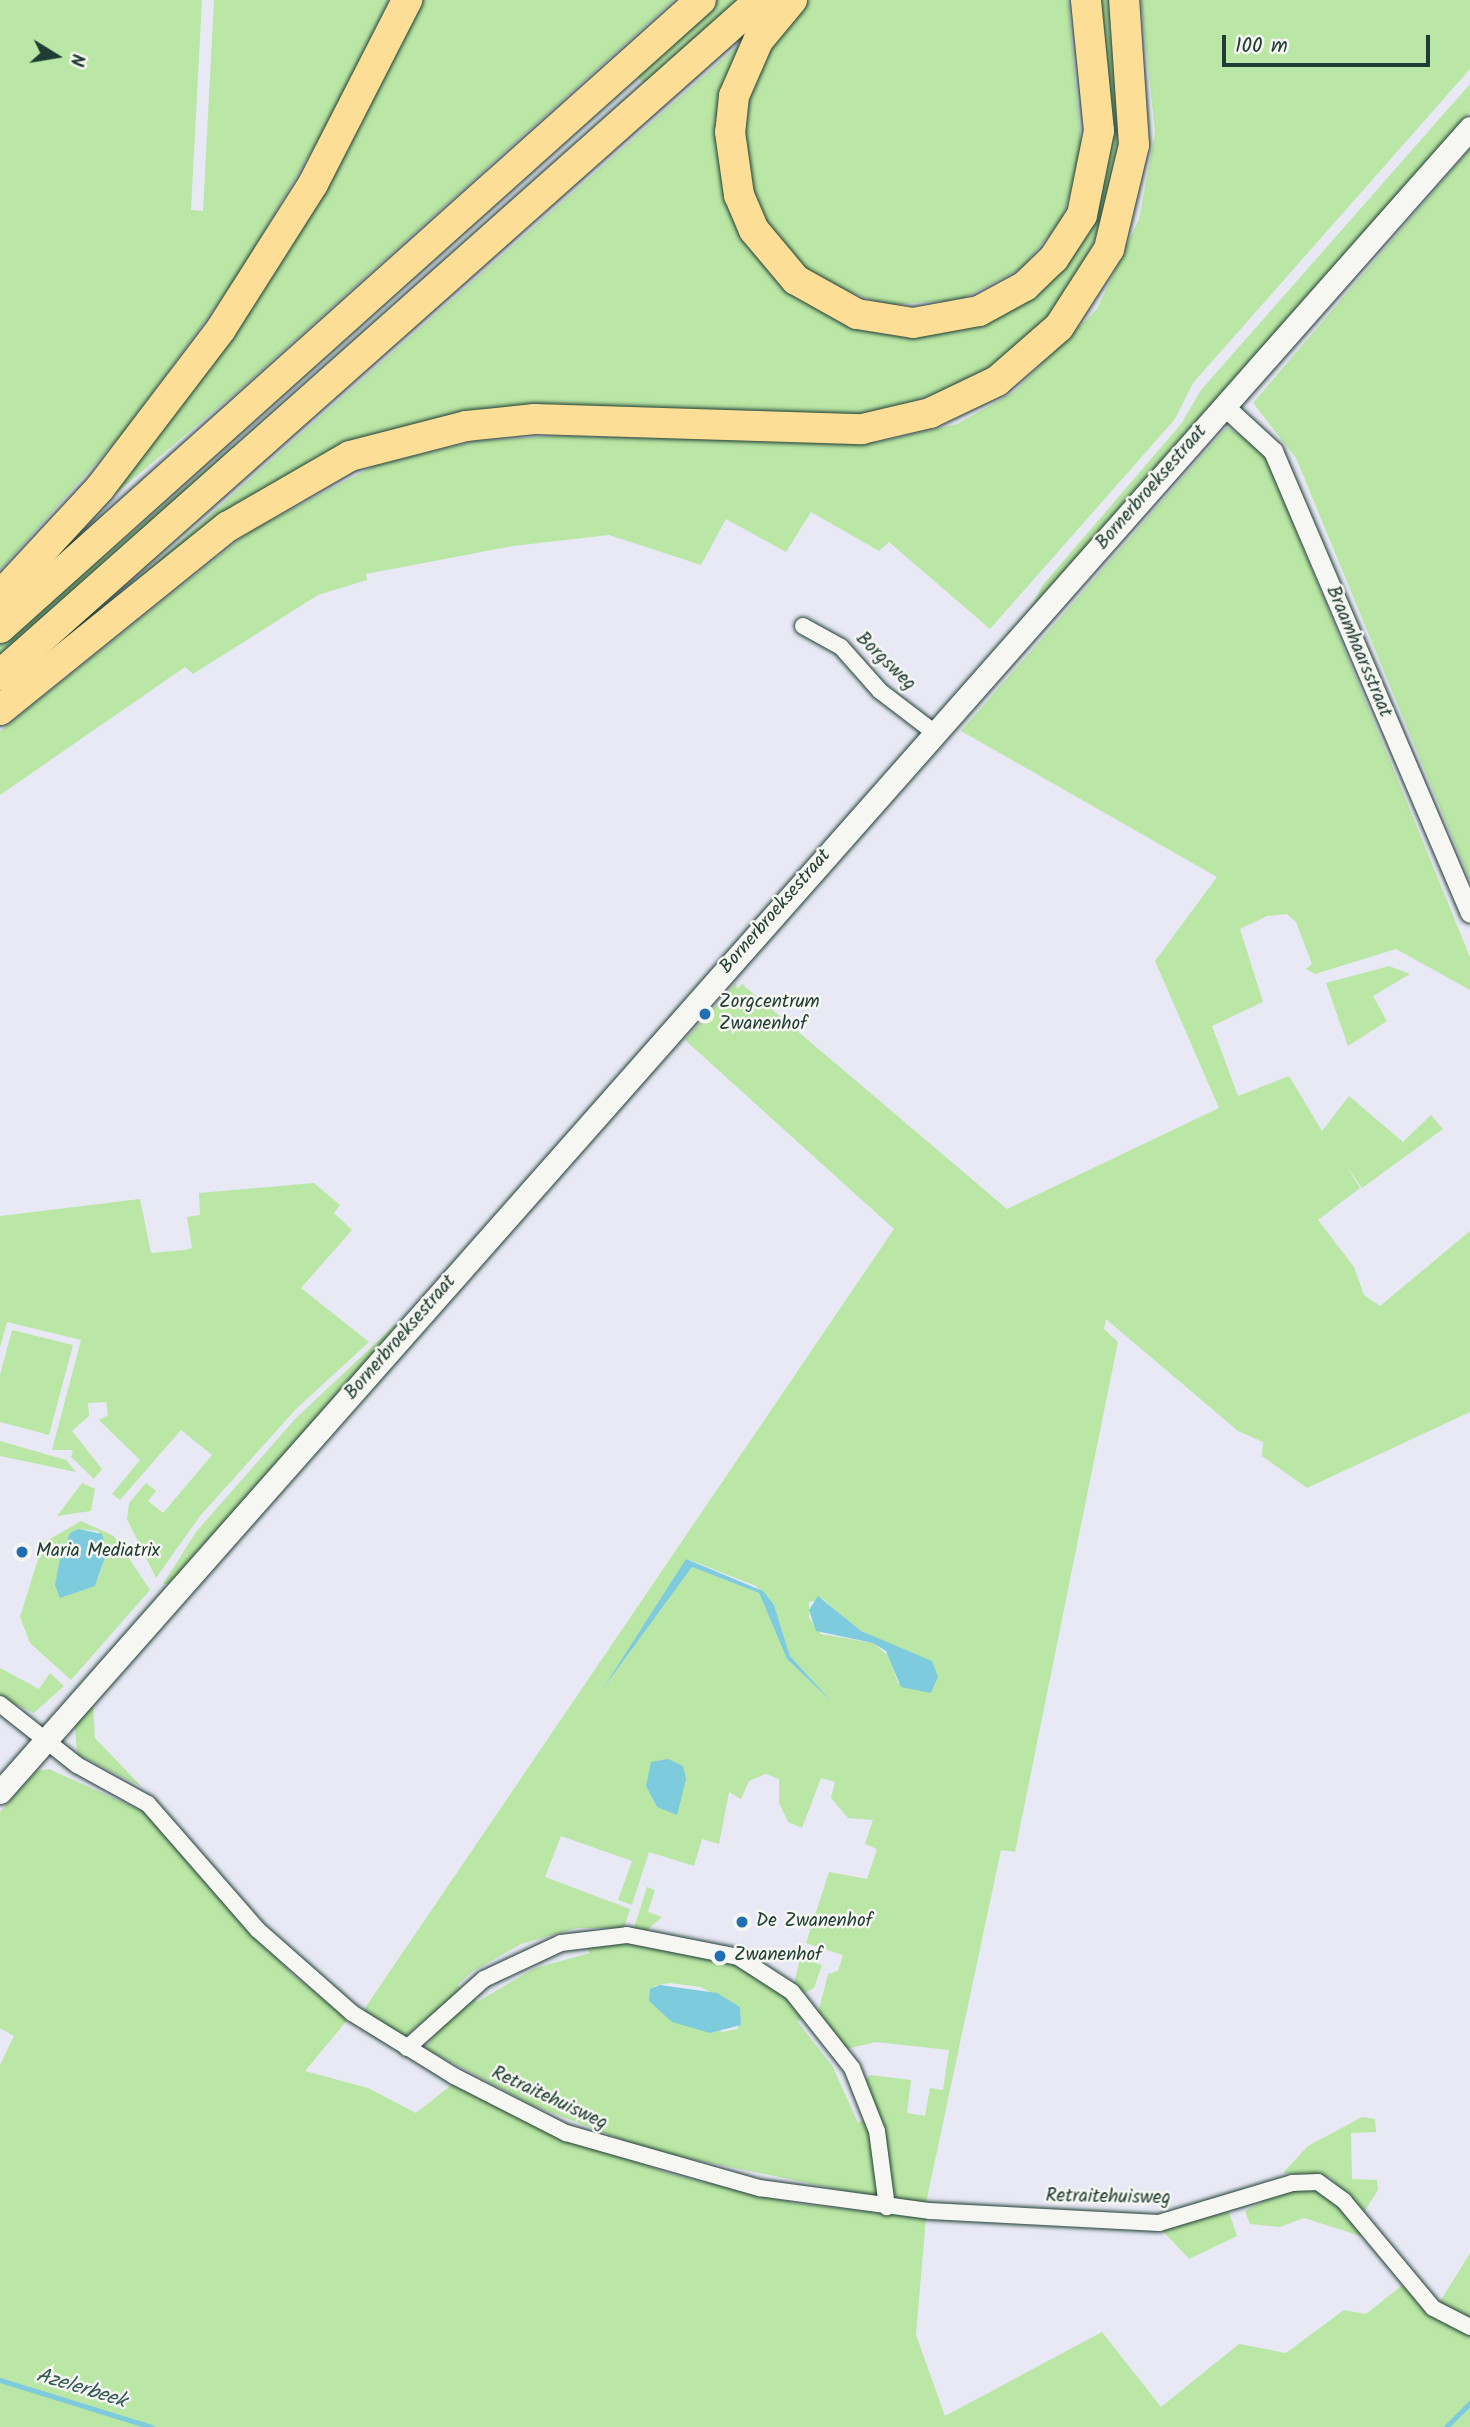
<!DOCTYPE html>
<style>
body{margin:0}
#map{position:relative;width:1470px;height:2427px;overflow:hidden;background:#e8e9f5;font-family:Kalam,sans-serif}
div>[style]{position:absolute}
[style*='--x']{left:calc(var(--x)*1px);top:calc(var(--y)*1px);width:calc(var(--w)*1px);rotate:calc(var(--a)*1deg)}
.green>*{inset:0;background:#bae7a5}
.water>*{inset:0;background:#7ecbde}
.stream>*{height:4.5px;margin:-2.25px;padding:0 2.25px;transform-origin:2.25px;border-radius:2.25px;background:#7ecbde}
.roads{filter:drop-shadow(0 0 2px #1f3d34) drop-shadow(0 0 2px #1f3d34)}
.minor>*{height:16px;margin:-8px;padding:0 8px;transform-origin:8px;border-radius:8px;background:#f6f6f2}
.tertiary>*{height:19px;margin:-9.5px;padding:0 9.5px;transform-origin:9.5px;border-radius:9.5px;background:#f6f6f2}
.secondary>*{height:23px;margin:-11.5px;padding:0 11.5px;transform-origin:11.5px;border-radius:11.5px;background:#f6f6f2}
.motorway>*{height:30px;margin:-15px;padding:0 15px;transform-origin:15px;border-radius:15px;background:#fcde96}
.dots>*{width:19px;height:19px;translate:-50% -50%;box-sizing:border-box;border:4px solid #f6f6f2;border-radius:50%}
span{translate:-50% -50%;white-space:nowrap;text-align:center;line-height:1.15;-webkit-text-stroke:5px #f6f6f2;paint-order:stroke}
.street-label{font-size:19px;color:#1f3d34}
.poi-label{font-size:19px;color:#1f3d34}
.left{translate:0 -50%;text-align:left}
.water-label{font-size:21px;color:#325956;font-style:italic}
.north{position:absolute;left:21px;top:21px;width:70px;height:70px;-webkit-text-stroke:5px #f6f6f2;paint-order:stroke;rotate:101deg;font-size:19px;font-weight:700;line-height:28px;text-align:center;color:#1f3d34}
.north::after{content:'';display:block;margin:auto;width:24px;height:32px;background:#1f3d34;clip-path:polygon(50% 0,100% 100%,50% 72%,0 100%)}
.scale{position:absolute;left:1222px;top:35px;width:208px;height:32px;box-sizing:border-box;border:4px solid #1f3d34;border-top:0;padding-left:9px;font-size:21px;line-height:24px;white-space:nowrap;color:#1f3d34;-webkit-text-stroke:5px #f6f6f2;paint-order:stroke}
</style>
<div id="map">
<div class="green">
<i style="clip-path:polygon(0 0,202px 0,191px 210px,203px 211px,214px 0,389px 0,336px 110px,235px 280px,123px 433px,0 570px)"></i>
<i style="clip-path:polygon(414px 0,674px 0,247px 383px,64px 537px,143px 447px)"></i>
<i style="clip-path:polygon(716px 0,745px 0,646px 87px,634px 72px)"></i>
<i style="clip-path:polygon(809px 0,1068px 0,1082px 153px,1062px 219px,1022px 268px,960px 300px,887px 305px,818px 281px,765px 225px,750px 189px,743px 127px,752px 83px,758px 65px)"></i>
<i style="clip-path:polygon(1090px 0,1110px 0,1120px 97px,1117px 170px,1107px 212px,1076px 279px,1043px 324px,974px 381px,848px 423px,430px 425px,78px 632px,751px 34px,723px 142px,793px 288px,968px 320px,1085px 220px)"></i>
<i style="clip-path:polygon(1141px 0,1470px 0,1470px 69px,1193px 383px,1175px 419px,990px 629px,889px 542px,879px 551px,811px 512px,786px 552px,726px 519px,701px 565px,609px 535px,513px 546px,366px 574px,367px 580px,318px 595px,193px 674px,185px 667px,0 795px,0 731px,249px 532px,374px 466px,475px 441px,555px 436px,878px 442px,957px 424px,1014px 392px,1097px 309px,1139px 219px,1155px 133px)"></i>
<i style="clip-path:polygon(1470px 84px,1470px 112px,1023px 624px,1042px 586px,1181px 424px,1201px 390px)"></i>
<i style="clip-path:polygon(1470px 149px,1470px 880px,1296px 458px,1253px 403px)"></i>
<i style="clip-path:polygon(evenodd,1227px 427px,1263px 450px,1470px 957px,1470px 990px,1396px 949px,1315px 974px,1306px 969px,1312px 964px,1296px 922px,1287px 914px,1267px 916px,1240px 929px,1263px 1002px,1212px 1026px,1238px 1096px,1289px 1076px,1322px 1131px,1349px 1096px,1403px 1142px,1431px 1115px,1443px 1129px,1362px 1188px,1346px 1165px,1360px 1188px,1318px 1220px,1354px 1267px,1364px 1295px,1380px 1306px,1470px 1231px,1470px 1412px,1307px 1488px,1262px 1456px,1263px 1442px,1238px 1431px,1106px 1319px,1104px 1329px,1118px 1342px,1015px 1852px,1001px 1850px,926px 2203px,898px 2199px,892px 2190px,864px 2082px,870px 2075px,911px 2080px,907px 2113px,925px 2116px,930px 2088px,943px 2090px,949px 2050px,876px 2042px,846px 2049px,818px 2013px,828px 1974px,838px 1971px,843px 1955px,806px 1943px,829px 1872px,867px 1879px,877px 1849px,865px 1844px,873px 1820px,848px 1818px,831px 1798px,835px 1782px,821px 1778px,802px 1828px,788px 1822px,779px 1803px,779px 1779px,766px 1774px,749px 1781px,741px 1799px,729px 1792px,719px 1844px,702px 1839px,694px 1866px,649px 1852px,632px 1905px,618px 1900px,632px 1861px,561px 1836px,545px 1877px,630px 1909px,624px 1928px,577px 1928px,521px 1944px,472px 1972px,458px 1984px,461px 1990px,403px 2038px,363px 2011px,894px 1229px,685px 1040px,736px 983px,737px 989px,742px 984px,1007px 1209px,1219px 1108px,1155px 961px,1217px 877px,961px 731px,1227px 427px,687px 1559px,756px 1586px,774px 1605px,790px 1656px,832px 1702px,787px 1659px,759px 1593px,692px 1567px,602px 1690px,687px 1559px,1227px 427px,823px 1599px,857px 1629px,898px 1648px,938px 1677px,931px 1693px,898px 1683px,889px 1656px,873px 1643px,821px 1634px,809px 1618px,809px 1602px,823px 1599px)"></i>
<i style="clip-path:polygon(237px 443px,205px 480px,0 661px,0 645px)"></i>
<i style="clip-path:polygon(1389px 966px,1410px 974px,1373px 996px,1387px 1021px,1348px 1046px,1326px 983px)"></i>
<i style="clip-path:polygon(314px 1183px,340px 1205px,334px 1213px,352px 1230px,301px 1288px,369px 1342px,296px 1409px,200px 1516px,156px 1578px,127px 1519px,129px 1503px,146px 1483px,156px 1491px,148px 1501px,163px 1513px,212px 1455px,181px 1430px,120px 1500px,112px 1494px,140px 1460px,99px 1420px,108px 1415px,106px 1402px,88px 1403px,89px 1416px,72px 1431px,102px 1469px,94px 1479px,71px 1457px,73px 1450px,52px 1450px,81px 1340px,7px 1322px,0 1348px,0 1216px,140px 1199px,151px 1253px,184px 1250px,192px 1248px,187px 1217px,200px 1215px,199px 1193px)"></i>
<i style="clip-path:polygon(396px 1324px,397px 1331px,171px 1584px,163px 1584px,196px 1532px,295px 1419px)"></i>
<i style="clip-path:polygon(12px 1330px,73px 1345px,49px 1435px,0 1422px,0 1375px)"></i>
<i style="clip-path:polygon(0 1441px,66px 1460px,76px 1472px,0 1456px)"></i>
<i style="clip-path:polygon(82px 1483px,95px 1489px,91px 1511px,57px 1516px)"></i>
<i style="clip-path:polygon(evenodd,81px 1521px,114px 1536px,150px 1590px,71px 1680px,30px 1643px,20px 1617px,43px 1543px,81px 1521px,79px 1529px,98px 1531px,107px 1552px,98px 1579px,60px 1598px,60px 1559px,79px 1529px)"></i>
<i style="clip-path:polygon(0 1668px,39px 1689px,50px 1673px,64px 1686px,34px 1713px,0 1697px)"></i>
<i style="clip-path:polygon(93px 1704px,95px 1738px,142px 1787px,77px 1754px,75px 1725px)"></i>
<i style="clip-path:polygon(49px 1769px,144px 1812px,293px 1975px,349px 2018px,305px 2071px,368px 2088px,416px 2113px,454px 2083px,527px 2121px,670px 2174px,794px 2203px,926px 2218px,916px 2335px,945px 2416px,1102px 2332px,1161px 2407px,1239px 2344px,1286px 2353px,1344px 2310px,1366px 2314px,1405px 2283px,1434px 2317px,1470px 2332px,1470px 2427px,0 2427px,0 2065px,14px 2036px,0 2028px,0 1812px,36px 1771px)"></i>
<i style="clip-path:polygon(647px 1887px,655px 1890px,648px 1912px,662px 1917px,645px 1932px,633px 1931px)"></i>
<i style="clip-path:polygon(evenodd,609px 1939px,746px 1966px,809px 2015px,797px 2021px,833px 2067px,858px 2123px,870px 2118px,881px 2189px,875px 2197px,648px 2150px,532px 2105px,425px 2048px,470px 1993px,477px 2002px,535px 1968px,590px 1953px,583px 1942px,609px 1939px,670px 1983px,700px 1987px,740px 2007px,738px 2029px,722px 2032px,654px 1986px,670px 1983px)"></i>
<i style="clip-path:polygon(800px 1958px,822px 1965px,814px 1988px,801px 1995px,794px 1984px)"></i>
<i style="clip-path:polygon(1362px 2117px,1375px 2119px,1376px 2132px,1351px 2133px,1352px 2179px,1377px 2180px,1378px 2190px,1363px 2214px,1330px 2177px,1283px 2173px,1308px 2146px)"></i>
<i style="clip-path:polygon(1291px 2187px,1326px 2190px,1367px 2238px,1304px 2218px,1280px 2227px,1250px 2224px,1245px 2211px)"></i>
<i style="clip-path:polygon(1229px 2212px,1237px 2236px,1189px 2259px,1160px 2228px)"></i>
<i style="clip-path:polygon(1470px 2253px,1470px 2320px,1438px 2305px)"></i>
</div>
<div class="water">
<i style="clip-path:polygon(79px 1529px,102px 1534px,107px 1552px,95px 1586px,60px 1598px,55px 1585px,60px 1559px,70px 1533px)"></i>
<i style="clip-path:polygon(686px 1559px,763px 1591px,774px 1605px,790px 1656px,832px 1702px,787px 1659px,759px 1593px,692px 1567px,602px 1690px)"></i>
<i style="clip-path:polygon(818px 1596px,861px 1631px,932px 1661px,938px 1677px,931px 1693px,901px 1687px,886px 1651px,873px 1643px,816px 1631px,809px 1610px)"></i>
<i style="clip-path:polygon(668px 1759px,683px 1766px,686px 1779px,677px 1815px,657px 1807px,646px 1786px,651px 1762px)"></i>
<i style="clip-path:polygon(660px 1985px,717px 1993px,740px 2007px,741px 2025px,710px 2033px,672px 2022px,649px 2001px,650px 1989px)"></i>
</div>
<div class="stream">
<i style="--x:0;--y:2380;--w:159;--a:17.2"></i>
<i style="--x:1446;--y:2427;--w:34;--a:-45"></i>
</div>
<div class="roads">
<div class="minor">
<i style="--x:803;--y:626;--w:43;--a:28.9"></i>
<i style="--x:841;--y:647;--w:59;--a:48.4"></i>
<i style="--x:880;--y:691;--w:69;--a:37.4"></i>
<i style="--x:0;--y:1704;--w:98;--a:38.4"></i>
<i style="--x:77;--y:1765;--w:81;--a:28.8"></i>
<i style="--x:148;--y:1804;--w:167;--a:48.9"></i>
<i style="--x:258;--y:1930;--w:125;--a:41.4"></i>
<i style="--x:352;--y:2013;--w:120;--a:31.7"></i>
<i style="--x:454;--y:2076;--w:126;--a:27"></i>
<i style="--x:566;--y:2133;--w:201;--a:15.9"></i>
<i style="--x:759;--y:2188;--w:173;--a:7.7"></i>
<i style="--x:930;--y:2211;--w:229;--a:3"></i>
<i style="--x:1159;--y:2223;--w:139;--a:-16.7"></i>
<i style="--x:1292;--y:2183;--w:26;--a:-2"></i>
<i style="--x:1318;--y:2182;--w:32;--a:36"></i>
<i style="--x:1344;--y:2201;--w:139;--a:50.2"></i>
<i style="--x:1433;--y:2308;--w:42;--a:27.2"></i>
<i style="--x:407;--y:2048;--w:103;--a:-41.9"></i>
<i style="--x:484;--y:1979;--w:85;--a:-25.1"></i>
<i style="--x:561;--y:1943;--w:66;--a:-6.9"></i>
<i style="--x:627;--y:1935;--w:113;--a:11.2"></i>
<i style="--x:738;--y:1957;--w:64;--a:32.9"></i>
<i style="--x:792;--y:1992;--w:97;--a:51.7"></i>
<i style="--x:852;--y:2068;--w:68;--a:68.4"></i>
<i style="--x:877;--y:2131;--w:77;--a:82.5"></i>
</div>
<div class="tertiary">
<i style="--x:1224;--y:406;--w:67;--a:42.6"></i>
<i style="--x:1273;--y:451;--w:502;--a:66.91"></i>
</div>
<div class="secondary">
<i style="--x:0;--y:1792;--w:2220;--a:-48.54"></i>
</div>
<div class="motorway">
<i style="--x:792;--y:0;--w:53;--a:129.7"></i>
<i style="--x:758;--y:41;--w:60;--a:113.6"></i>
<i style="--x:734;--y:96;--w:36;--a:96"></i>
<i style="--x:730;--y:132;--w:64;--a:81.9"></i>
<i style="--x:739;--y:195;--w:38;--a:67"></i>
<i style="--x:754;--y:230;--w:65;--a:50"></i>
<i style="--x:796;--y:280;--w:70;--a:29.1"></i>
<i style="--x:857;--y:314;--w:57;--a:9.1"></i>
<i style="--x:913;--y:323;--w:67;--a:-10.3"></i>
<i style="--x:979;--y:311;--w:52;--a:-28.5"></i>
<i style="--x:1025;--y:286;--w:40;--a:-44"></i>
<i style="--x:1054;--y:258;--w:51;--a:-56.9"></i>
<i style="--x:1082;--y:215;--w:86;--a:-78.6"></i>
<i style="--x:1099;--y:131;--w:132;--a:-95.7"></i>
<i style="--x:0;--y:596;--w:147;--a:-47.2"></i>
<i style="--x:100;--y:488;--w:200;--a:-52.7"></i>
<i style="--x:221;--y:329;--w:172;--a:-57.6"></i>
<i style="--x:313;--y:184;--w:207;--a:-62.9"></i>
<i style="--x:0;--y:628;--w:941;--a:-41.86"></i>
<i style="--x:0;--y:675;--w:1016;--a:-41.61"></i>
<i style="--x:0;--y:710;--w:292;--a:-38.9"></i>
<i style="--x:227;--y:527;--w:142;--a:-30"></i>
<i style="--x:350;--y:456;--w:120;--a:-14.5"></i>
<i style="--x:466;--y:426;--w:69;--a:-5.8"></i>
<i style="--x:535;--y:419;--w:327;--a:1.8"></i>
<i style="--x:862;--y:429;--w:70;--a:-13.2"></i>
<i style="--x:930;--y:413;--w:74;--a:-25.5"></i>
<i style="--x:997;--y:381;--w:82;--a:-41.1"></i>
<i style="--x:1059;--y:327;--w:93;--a:-57.3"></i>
<i style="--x:1109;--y:249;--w:107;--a:-76.5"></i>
<i style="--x:1134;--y:145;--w:145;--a:-93.9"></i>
</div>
</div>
<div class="dots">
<i style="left:705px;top:1014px;background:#1f6fb2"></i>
<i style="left:22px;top:1552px;background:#1f6fb2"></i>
<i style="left:742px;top:1922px;background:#1f6fb2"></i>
<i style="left:720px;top:1956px;background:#1f6fb2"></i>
</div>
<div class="street-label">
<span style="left:1152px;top:488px;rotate:-49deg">Bornerbroeksestraat</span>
<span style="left:1358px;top:652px;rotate:67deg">Braamhaarsstraat</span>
<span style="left:885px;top:662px;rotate:44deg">Borgsweg</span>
<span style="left:776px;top:912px;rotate:-49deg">Bornerbroeksestraat</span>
<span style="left:401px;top:1338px;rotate:-49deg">Bornerbroeksestraat</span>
<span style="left:549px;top:2099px;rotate:25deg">Retraitehuisweg</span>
<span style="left:1108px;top:2198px;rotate:1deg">Retraitehuisweg</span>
</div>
<div class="poi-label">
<span class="left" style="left:719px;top:1014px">Zorgcentrum<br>Zwanenhof</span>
<span class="left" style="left:36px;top:1552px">Maria Mediatrix</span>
<span class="left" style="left:756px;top:1922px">De Zwanenhof</span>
<span class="left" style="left:734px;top:1956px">Zwanenhof</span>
</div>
<div class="water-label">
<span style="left:81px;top:2389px;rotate:17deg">Azelerbeek</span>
</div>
<div class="north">N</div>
<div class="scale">100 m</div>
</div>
